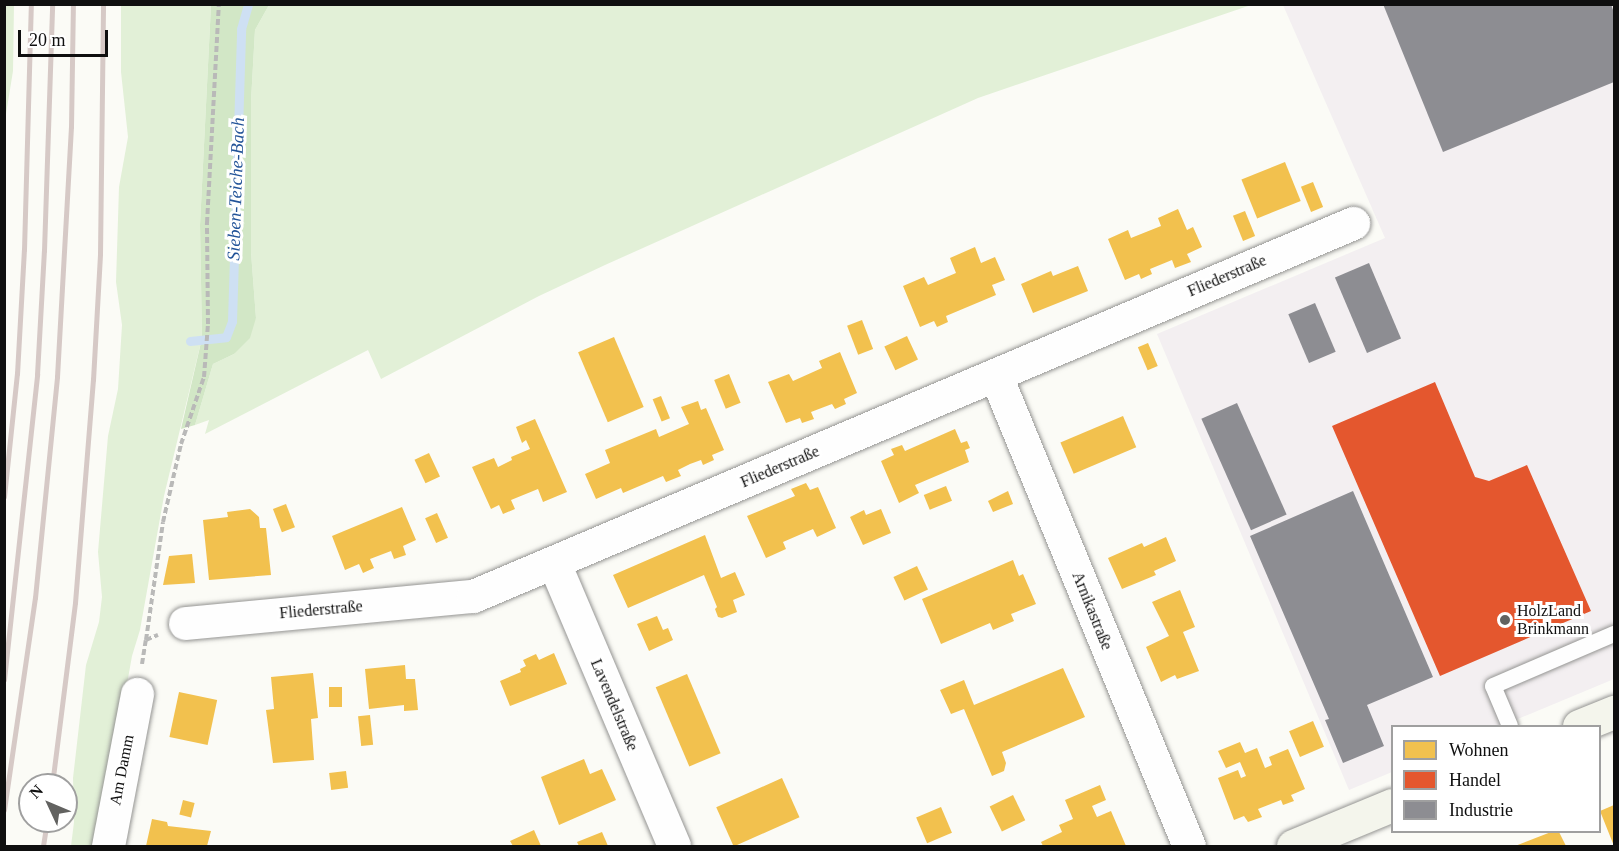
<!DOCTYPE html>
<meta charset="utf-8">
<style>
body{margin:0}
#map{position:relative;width:1619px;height:851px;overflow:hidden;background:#fbfbf6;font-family:"Times New Roman",serif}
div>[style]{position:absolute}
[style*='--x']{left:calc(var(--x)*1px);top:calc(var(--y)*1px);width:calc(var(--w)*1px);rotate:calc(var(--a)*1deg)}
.industrial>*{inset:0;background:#f3eff1}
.green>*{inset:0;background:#e2f0d7}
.forest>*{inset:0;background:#d2e7c6}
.homes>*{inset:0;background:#f2c14e;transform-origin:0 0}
.shops>*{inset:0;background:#e4572e}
.industry>*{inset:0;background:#8d8d92;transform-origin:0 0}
.stream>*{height:9px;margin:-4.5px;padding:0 4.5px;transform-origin:4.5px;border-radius:4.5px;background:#cee0f3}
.path>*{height:4px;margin-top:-2px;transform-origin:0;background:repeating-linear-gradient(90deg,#b9b9b8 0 6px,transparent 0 9px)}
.roads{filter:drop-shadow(0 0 2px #959593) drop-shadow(0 0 2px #959593)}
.service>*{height:16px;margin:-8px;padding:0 8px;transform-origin:8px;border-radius:8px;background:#fefefe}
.minor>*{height:33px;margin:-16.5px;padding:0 16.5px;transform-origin:16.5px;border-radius:16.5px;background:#fefefe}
.secondary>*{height:33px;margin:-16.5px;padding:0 16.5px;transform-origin:16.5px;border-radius:16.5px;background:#f4f5ec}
.rail>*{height:4.5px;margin:-2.25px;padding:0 2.25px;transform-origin:2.25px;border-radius:2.25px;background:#d6c9c6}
.dots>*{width:16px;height:16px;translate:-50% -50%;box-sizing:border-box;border:3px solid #fff;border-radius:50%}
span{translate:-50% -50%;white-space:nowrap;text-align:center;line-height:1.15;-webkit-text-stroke:6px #fff;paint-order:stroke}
.street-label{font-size:16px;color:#0f0f0f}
.poi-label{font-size:16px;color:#0f0f0f}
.left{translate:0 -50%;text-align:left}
.water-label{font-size:18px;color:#225398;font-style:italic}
.frame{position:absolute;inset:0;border:6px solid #0f0f0f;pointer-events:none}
.legend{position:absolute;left:1391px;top:725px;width:210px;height:108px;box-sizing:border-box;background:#fff;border:2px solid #9f9f9f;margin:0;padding:8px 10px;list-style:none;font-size:18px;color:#0f0f0f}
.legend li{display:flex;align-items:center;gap:12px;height:30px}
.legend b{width:30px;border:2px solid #9f9f9f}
.north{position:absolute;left:18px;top:773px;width:60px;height:60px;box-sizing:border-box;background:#fff;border:2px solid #9f9f9f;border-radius:50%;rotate:314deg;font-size:16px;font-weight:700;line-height:24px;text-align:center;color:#0f0f0f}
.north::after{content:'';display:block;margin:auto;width:21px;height:27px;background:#626260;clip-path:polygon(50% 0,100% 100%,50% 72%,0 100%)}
.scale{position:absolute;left:18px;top:30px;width:90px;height:27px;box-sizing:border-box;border:3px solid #0f0f0f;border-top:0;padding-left:8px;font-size:18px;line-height:21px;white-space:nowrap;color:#0f0f0f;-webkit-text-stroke:4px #fff;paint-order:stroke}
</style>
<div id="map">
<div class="industrial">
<i style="clip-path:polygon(1283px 5px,1614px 5px,1614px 679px,1501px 726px,1392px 726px,1392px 772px,1349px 790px,1157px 334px,1385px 238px)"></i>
</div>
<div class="green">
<i style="clip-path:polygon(14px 5px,13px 71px,6px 114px,5px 225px,4px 5px)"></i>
<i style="clip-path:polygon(121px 5px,211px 5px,200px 225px,202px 338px,164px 496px,140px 630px,132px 656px,98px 846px,71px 846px,74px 822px,73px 778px,86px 665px,99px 622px,102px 597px,98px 552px,108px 436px,118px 389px,122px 325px,116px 282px,119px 187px,128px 137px,121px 72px)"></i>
<i style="clip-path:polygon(269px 5px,1251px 5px,978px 98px,605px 265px,539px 296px,381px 379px,368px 350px,205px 434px,209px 420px,195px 425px,213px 364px,234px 354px,256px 318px,251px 252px,251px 101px,255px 30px)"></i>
</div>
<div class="forest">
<i style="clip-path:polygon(211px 5px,269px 5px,255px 30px,251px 101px,251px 252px,256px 318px,250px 338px,234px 354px,213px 364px,195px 425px,181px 429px,202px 338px,200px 225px)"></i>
</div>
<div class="homes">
<i style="left:1285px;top:162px;width:42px;height:47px;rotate:68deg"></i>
<i style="left:1313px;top:182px;width:27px;height:13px;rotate:68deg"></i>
<i style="clip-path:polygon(1178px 209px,1187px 230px,1193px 227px,1202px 247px,1187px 254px,1191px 262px,1175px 268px,1172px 260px,1150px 269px,1152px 274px,1141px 279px,1139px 274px,1125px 280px,1108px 239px,1128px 230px,1131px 238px,1161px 226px,1158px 218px)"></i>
<i style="left:1245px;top:211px;width:27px;height:13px;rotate:68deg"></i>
<i style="clip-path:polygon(975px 247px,981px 263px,995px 257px,1005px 280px,992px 285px,996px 295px,946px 316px,948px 322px,937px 327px,934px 321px,920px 327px,903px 286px,924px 277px,928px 285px,956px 273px,950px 258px)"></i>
<i style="clip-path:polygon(1078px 266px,1088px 291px,1033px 313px,1021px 284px,1051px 271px,1053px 276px)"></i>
<i style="left:862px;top:320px;width:31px;height:16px;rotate:69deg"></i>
<i style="left:907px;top:336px;width:26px;height:25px;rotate:65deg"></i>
<i style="left:614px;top:337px;width:76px;height:39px;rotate:67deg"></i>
<i style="left:1148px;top:343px;width:25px;height:11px;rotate:67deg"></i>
<i style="clip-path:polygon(840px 352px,857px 393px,844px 399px,846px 404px,835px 409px,832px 404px,811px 412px,814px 419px,802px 423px,800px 418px,786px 423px,768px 382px,789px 374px,793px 381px,822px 368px,819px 361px)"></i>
<i style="left:729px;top:374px;width:31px;height:16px;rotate:68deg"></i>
<i style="left:661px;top:396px;width:24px;height:9px;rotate:68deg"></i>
<i style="clip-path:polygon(698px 401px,701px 410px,706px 408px,724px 450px,712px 455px,714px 460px,703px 465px,701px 460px,690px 464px,678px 470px,681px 476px,666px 482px,663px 476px,623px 493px,621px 488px,596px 499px,585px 474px,610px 463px,605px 450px,656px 429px,659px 437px,689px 424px,681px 407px)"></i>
<i style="left:1123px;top:416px;width:34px;height:68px;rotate:67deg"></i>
<i style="clip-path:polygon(535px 419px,567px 492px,543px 502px,538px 489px,511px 500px,515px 509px,503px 514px,499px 505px,491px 509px,472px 467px,494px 458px,498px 467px,512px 460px,511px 457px,530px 449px,526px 440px,522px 443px,516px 427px)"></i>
<i style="clip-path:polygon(955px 429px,961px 443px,967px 441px,970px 448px,965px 450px,969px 462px,915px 485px,919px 493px,899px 503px,881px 461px,894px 455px,891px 449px,902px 445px,905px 451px)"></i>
<i style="left:429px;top:453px;width:26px;height:16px;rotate:65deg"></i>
<i style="clip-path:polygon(806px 483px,810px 490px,818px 487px,836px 528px,817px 537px,813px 529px,783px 542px,786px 549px,766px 558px,747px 516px,795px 496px,791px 489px)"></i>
<i style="left:946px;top:486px;width:16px;height:24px;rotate:68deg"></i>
<i style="clip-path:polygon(1008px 491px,1013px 504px,993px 512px,988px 501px)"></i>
<i style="left:286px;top:504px;width:25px;height:14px;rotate:69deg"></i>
<i style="clip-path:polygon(402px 507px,416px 540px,403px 546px,406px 555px,394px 559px,391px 551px,370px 559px,374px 568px,363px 573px,359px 564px,345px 570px,332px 536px)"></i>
<i style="clip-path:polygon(250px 509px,259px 517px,260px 528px,266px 528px,271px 575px,209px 580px,203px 520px,228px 517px,227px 512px)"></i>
<i style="clip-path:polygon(881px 509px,891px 533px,863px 545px,850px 517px,864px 510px,866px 515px)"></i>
<i style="left:437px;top:513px;width:27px;height:13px;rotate:66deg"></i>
<i style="clip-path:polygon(705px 535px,721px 578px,735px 572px,745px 595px,733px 600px,737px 612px,722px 618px,718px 617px,715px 609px,717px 607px,704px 575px,628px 608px,613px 575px)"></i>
<i style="clip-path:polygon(1166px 537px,1176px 561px,1154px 571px,1156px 575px,1122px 589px,1108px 558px,1142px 543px,1144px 547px)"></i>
<i style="clip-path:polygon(192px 554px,195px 583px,163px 585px,169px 556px)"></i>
<i style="clip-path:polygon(1013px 560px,1019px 576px,1023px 574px,1036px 604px,1011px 614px,1014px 621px,993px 630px,990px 623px,941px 644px,922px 599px)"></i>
<i style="left:917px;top:566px;width:26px;height:26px;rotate:65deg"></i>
<i style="clip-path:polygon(1180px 590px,1195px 627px,1183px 632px,1199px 671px,1177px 679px,1175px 675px,1161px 682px,1146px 647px,1169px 636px,1152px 602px)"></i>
<i style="clip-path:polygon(657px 616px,663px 630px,668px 628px,673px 640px,649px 651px,637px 624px)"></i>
<i style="clip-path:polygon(554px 653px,567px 684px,510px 706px,500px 681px,521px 672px,520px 669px,526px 666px,523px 660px,536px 654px,539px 660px)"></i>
<i style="clip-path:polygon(405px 665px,406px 679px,415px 679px,418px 710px,404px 711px,404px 705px,369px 709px,365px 669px)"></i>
<i style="clip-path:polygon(1063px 668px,1085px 717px,1002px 752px,1006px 763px,1004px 771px,992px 776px,964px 709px,951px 714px,940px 690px,964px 680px,974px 705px)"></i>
<i style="clip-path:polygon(313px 673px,318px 718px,311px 719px,314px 760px,273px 763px,266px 710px,274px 709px,271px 677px)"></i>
<i style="left:687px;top:674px;width:86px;height:34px;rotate:67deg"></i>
<i style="left:329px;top:687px;width:13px;height:20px"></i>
<i style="left:179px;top:692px;width:39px;height:46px;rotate:12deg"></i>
<i style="left:370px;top:715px;width:30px;height:12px;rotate:84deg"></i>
<i style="left:1313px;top:721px;width:28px;height:26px;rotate:67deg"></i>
<i style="clip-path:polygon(1240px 742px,1245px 753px,1257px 748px,1265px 768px,1272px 765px,1269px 757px,1288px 749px,1305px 789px,1291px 795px,1294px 801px,1283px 805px,1281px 800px,1258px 809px,1262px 817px,1248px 822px,1244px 816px,1234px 820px,1218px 778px,1238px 770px,1241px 778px,1246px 776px,1240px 762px,1226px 768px,1218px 751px)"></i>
<i style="clip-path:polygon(584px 759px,590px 774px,602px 769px,616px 800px,559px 825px,541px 777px)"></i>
<i style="left:346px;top:771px;width:17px;height:17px;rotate:83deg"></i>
<i style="left:782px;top:778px;width:43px;height:72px;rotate:66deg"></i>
<i style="clip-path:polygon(1100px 785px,1106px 800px,1092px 806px,1097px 817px,1111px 811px,1126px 846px,1043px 846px,1041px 842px,1062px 832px,1059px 825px,1073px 819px,1065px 800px)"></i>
<i style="left:1013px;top:795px;width:28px;height:26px;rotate:64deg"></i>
<i style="left:183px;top:800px;width:12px;height:15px;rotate:14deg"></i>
<i style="clip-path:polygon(1614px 805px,1614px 846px,1600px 811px)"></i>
<i style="left:941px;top:807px;width:28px;height:27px;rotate:67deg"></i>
<i style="clip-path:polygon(152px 819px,167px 822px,168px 826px,211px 831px,207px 846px,146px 846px)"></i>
<i style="clip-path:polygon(534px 830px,541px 846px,513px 846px,510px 841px)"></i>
<i style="clip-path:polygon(602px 832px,608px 846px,579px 846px,577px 842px)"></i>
<i style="clip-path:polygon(1551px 832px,1559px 832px,1566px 846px,1515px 846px)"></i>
</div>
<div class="shops">
<i style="clip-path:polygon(1435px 382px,1475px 477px,1489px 481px,1527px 465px,1591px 611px,1440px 676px,1332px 426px)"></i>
</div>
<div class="industry">
<i style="clip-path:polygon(1383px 4px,1611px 4px,1614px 13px,1614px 82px,1443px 152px)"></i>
<i style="left:1369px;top:263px;width:82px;height:37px;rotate:67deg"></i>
<i style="left:1315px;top:303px;width:53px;height:29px;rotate:67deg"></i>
<i style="left:1237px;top:403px;width:122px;height:39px;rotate:66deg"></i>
<i style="clip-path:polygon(1353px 491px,1433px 677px,1367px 705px,1384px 746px,1343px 763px,1325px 720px,1329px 719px,1250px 536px)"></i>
</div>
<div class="stream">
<i style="--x:190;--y:341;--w:36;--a:-6"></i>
<i style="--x:226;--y:337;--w:17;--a:-69"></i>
<i style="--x:232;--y:321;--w:292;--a:-88.2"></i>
<i style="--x:241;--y:29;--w:26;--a:-74"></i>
</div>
<div class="path">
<i style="--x:146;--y:640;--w:119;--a:-81.8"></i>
<i style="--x:163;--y:522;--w:80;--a:-77"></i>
<i style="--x:181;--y:444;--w:71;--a:-71.1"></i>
<i style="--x:204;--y:377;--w:53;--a:-85.7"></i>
<i style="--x:208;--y:324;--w:101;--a:-90.6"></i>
<i style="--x:207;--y:223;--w:219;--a:-86.9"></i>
<i style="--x:142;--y:664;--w:24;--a:-81"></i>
<i style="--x:146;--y:640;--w:13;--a:-23"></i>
</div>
<div class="roads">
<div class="service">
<i style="--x:1510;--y:726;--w:43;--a:-113"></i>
<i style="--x:1493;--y:686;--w:132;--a:-23.3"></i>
</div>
<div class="minor">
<i style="--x:996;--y:376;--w:508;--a:67.68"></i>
<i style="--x:554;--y:563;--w:307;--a:67"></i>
<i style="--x:185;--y:623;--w:289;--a:-5.4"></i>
<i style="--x:473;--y:596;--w:956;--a:-22.97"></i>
<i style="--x:108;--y:846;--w:155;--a:-79.2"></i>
</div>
<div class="secondary">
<i style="--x:1579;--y:726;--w:38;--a:-22"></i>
<i style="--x:1293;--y:846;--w:107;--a:-22.5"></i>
</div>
</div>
<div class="rail">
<i style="--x:4;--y:497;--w:124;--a:-84"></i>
<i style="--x:17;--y:374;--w:124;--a:-86.8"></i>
<i style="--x:24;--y:250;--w:246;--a:-88.4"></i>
<i style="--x:4;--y:680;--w:307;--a:-83.8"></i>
<i style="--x:37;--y:375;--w:124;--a:-86.8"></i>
<i style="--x:44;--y:251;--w:247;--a:-88.1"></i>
<i style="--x:52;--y:785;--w:183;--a:-82.8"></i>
<i style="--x:75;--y:603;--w:224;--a:-85.4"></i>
<i style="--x:93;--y:380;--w:126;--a:-86.8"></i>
<i style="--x:100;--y:254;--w:250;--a:-89.3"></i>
<i style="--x:4;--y:810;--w:214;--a:-81.7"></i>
<i style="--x:35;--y:598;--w:222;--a:-84.3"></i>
<i style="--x:57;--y:377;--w:250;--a:-86.8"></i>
<i style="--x:71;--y:127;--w:123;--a:-89.1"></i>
<i style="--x:43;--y:846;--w:25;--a:-81"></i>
</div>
<div class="dots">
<i style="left:1505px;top:620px;background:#626260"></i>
</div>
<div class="street-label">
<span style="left:1227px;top:276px;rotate:-23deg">Fliederstraße</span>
<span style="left:780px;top:467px;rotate:-23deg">Fliederstraße</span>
<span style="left:321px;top:610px;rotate:-5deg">Fliederstraße</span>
<span style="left:1092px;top:611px;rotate:68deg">Arnikastraße</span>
<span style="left:614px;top:705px;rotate:67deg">Lavendelstraße</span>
<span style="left:122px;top:770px;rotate:-79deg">Am Damm</span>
</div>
<div class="poi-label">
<span class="left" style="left:1517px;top:620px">HolzLand<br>Brinkmann</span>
</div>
<div class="water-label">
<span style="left:236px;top:189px;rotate:-88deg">Sieben-Teiche-Bach</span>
</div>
<div class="frame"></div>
<ul class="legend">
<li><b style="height:16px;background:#f2c14e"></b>Wohnen</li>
<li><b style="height:16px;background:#e4572e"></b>Handel</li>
<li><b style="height:16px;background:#8d8d92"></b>Industrie</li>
</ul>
<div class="north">N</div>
<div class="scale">20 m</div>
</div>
